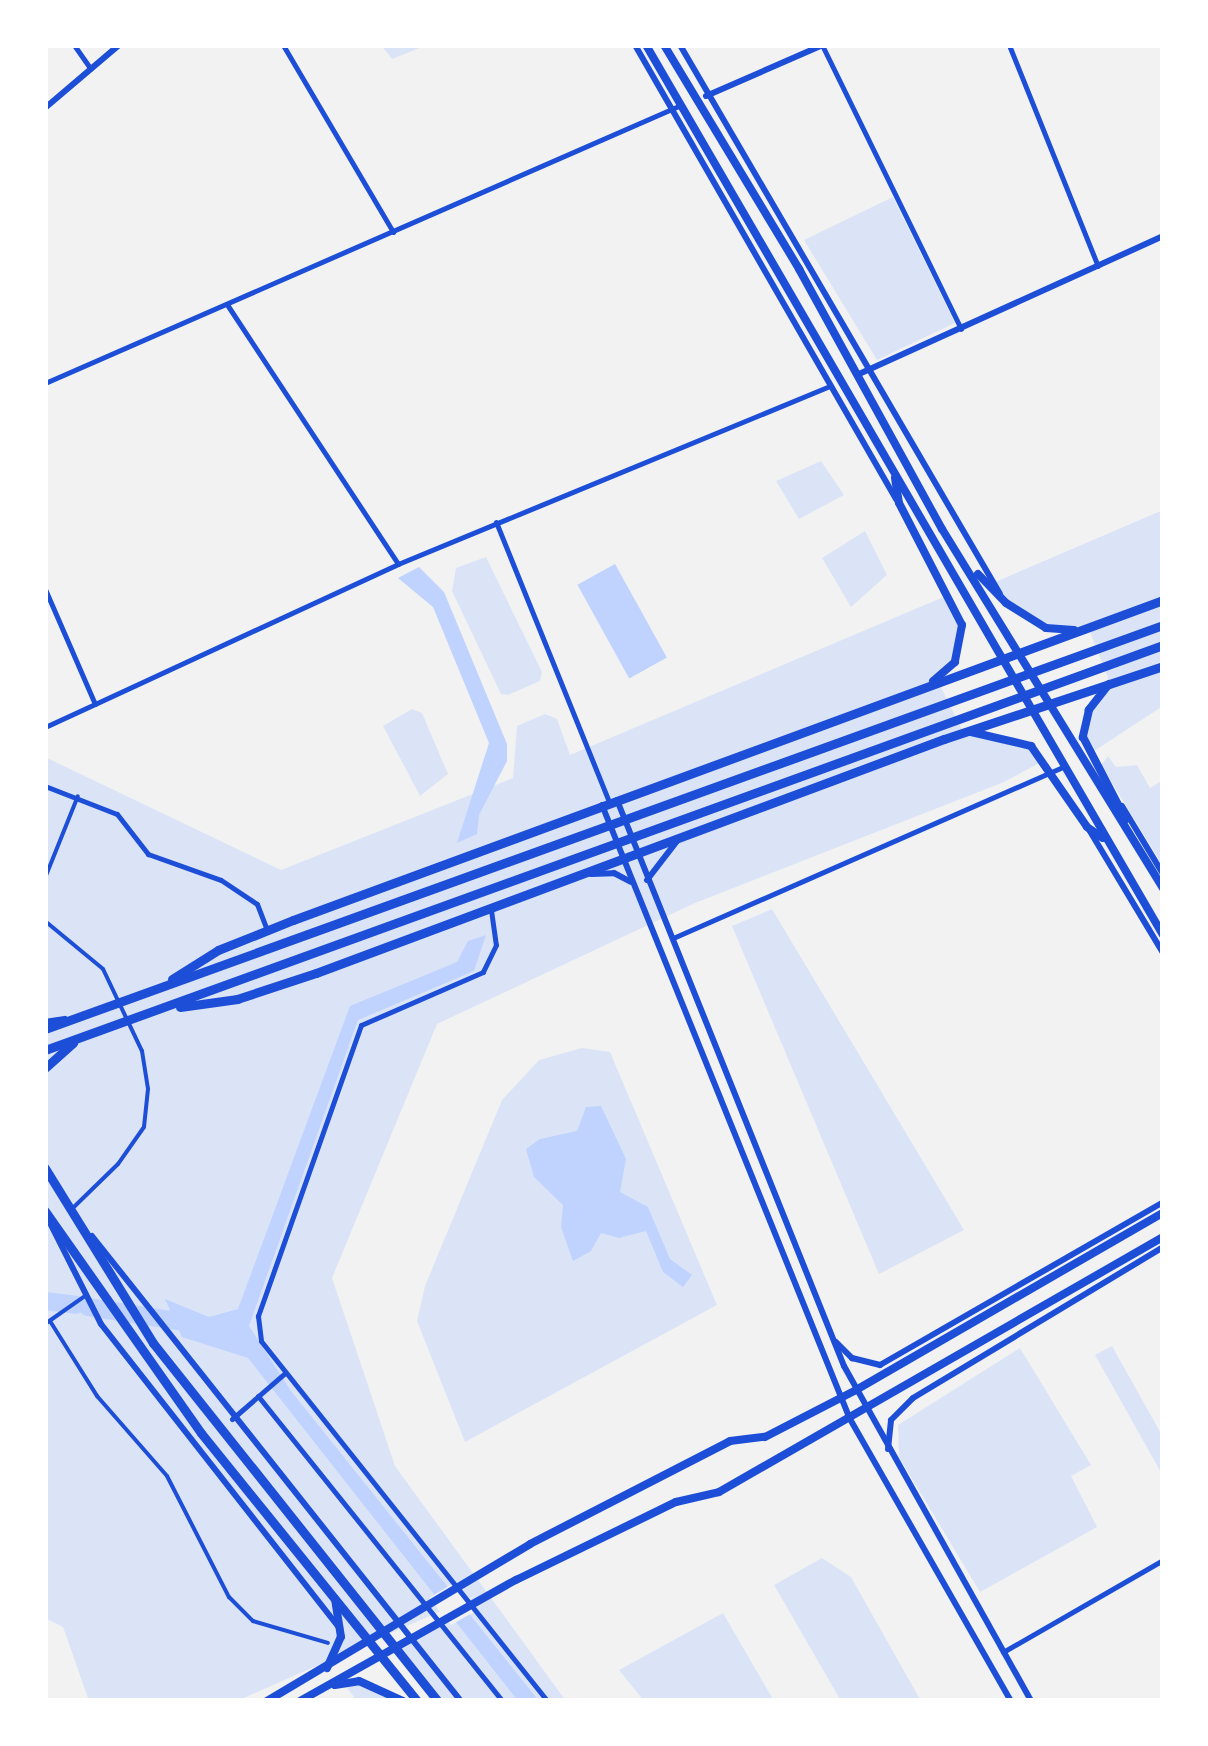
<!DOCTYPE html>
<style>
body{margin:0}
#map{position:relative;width:1208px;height:1746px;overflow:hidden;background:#f2f2f2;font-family:Jost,sans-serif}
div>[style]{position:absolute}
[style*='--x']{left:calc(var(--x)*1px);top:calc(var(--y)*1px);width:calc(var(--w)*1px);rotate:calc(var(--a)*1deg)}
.green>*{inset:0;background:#dbe4f7}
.water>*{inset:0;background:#bfd3fe;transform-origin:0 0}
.pier>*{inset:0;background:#f2f2f2}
.river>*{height:18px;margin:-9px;padding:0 9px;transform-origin:9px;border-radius:9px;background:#bfd3fe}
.pedestrian>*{height:4px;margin:-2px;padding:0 2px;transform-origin:2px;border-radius:2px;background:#1d4ed8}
.minor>*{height:5px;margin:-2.5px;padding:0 2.5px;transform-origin:2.5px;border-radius:2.5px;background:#1d4ed8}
.tertiary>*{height:6px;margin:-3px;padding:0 3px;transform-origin:3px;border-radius:3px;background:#1d4ed8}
.secondary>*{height:8px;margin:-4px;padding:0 4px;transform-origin:4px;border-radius:4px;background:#1d4ed8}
.primary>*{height:8px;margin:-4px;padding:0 4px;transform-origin:4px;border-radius:4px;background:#1d4ed8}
.trunk>*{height:9px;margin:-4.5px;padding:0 4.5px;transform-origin:4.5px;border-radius:4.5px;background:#1d4ed8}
span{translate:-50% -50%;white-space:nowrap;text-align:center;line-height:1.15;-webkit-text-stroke:9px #fff;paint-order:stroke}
.frame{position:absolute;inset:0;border:48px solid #fff;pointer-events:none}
</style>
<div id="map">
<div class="green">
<i style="clip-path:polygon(381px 45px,427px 45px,392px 59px)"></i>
<i style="clip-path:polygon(893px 197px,955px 323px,877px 360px,804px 240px)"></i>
<i style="clip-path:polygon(821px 461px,844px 495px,799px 519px,776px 481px)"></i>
<i style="clip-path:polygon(1163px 510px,1163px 706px,1091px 753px,1083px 724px,1110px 683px,1089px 629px,1060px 631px,1008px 606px,993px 583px)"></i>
<i style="clip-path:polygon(865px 531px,887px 575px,851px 607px,822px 558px)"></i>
<i style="clip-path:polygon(486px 557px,542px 672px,540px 681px,508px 695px,501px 694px,452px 591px,456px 568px)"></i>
<i style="clip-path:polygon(946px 596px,962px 625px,961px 650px,937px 679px,963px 732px,1014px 737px,1045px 760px,1004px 782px,695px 903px,437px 1024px,332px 1278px,395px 1466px,566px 1701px,438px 1701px,395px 1649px,475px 1596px,237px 1701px,89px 1701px,63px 1627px,45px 1618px,45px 757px,281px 870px,513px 778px,517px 726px,545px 714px,557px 719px,570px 755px)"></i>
<i style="clip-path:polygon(412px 709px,422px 713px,448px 774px,420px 796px,383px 726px)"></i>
<i style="clip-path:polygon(1108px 756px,1116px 767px,1137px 765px,1150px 788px,1163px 780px,1163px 866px,1101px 765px)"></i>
<i style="clip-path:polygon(772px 909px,964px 1230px,879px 1274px,732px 926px)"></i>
<i style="clip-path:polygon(582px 1048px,610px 1052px,717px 1305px,465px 1442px,417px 1321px,425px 1286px,502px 1100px,539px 1060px)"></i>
<i style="clip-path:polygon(1112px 1346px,1163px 1437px,1163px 1476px,1095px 1355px)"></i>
<i style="clip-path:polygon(1020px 1348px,1091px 1465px,1071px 1476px,1097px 1527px,980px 1592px,899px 1457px,898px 1425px)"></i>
<i style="clip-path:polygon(822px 1558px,851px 1577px,921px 1701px,841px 1701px,774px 1585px)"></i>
<i style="clip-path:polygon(723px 1613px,774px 1701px,644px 1701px,619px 1670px)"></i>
<i style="clip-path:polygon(359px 1681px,403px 1701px,357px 1701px,344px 1684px)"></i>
</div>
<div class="water">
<i style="left:615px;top:564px;width:107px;height:43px;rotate:61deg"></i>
<i style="clip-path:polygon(419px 567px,444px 592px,507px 744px,507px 761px,479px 815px,477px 834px,457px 843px,489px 743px,433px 607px,398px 578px)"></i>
<i style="clip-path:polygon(486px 935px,474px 971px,358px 1020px,249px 1326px,291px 1391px,539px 1701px,518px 1701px,248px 1358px,182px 1337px,165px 1299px,209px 1317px,238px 1309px,350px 1006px,457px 962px,468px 941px)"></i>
<i style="clip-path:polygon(601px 1106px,626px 1159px,620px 1192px,648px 1207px,670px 1259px,692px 1275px,683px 1287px,663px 1272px,646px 1231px,619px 1238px,601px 1233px,591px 1251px,573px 1261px,561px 1227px,563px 1205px,534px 1177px,526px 1149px,540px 1139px,577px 1131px,586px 1107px)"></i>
</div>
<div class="pier">
<i style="clip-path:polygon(452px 1584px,474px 1612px,451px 1625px,429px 1598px)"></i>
</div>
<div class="river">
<i style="--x:45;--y:1301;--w:31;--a:7"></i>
<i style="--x:88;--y:1307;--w:109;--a:8.9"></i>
</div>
<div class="pedestrian">
<i style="--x:45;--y:878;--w:88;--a:-68.1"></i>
<i style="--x:45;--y:921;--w:75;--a:39.6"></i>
<i style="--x:103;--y:969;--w:91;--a:64.6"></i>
<i style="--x:142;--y:1051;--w:38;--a:81"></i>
<i style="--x:148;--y:1089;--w:38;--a:96"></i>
<i style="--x:144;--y:1127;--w:45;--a:125.1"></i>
<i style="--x:118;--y:1164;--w:62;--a:135.7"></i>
<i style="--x:50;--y:1321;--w:89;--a:57.9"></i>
<i style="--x:97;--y:1396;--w:106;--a:48.8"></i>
<i style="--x:167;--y:1476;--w:136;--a:62.9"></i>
<i style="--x:229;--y:1597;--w:34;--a:45"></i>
<i style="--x:253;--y:1621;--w:78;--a:16.3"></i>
<i style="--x:45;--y:1324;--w:49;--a:-35"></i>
</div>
<div class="minor">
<i style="--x:74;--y:45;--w:29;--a:55"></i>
<i style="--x:283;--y:45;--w:217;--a:59.5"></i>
<i style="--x:822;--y:45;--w:316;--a:63.9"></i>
<i style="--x:1009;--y:45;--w:238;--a:68.1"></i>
<i style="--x:228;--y:306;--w:309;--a:56.6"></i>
<i style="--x:45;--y:383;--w:694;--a:-23.61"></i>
<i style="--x:496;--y:522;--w:301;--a:68"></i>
<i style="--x:45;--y:589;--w:125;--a:66.5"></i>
<i style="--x:95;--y:704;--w:55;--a:155.3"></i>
<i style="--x:95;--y:704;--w:334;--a:-24.8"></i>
<i style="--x:398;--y:564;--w:467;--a:-22.4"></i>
<i style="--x:45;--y:786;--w:77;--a:21.3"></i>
<i style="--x:117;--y:814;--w:51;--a:52.2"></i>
<i style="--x:148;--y:854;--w:77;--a:19.6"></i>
<i style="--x:221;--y:880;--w:43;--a:33.7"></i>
<i style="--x:257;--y:904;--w:28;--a:69"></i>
<i style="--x:491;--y:910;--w:35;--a:82"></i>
<i style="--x:496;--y:945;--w:30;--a:116"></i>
<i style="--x:483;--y:972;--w:133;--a:156.5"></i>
<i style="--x:361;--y:1025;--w:309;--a:109.5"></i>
<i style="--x:258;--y:1316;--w:25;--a:83"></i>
<i style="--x:261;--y:1341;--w:460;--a:51.5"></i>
<i style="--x:673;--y:938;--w:425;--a:-23.7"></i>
<i style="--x:258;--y:1396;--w:391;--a:51.3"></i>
<i style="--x:232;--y:1419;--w:70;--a:-41"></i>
<i style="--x:1003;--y:1652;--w:185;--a:-29.9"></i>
</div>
<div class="tertiary">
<i style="--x:635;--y:45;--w:524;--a:60.11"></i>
<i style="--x:680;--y:45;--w:635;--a:59.76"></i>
<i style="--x:706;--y:96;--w:128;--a:-23.6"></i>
<i style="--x:45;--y:108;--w:97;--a:-40.4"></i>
<i style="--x:859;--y:374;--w:334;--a:-24.4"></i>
<i style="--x:617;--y:800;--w:610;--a:68.15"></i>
<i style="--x:844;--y:1366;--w:384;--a:60.8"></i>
<i style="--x:602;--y:805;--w:662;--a:68.01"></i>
<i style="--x:850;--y:1419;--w:325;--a:60.3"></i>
<i style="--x:1122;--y:806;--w:79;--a:58.9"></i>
<i style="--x:1088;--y:828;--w:146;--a:59"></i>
<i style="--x:591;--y:874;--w:23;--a:-2"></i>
<i style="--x:614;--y:873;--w:19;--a:28"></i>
<i style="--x:647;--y:880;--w:49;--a:-52.4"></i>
<i style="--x:45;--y:1022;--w:20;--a:-9"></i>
<i style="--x:51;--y:1225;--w:111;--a:63.2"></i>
<i style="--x:101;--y:1324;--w:386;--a:51.9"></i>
<i style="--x:92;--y:1236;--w:594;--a:51.57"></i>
<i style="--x:836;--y:1342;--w:23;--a:45"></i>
<i style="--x:852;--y:1358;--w:29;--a:14"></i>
<i style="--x:880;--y:1365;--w:327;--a:-29.9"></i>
<i style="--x:888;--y:1449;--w:29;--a:-84"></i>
<i style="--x:891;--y:1420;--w:31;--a:-45"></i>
<i style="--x:913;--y:1398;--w:292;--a:-31.1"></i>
</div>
<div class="secondary">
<i style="--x:327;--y:1668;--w:34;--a:-66"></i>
<i style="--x:341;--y:1637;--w:36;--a:-99"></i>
<i style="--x:335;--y:1685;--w:24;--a:-9"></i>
<i style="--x:359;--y:1681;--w:48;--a:24.4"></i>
<i style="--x:267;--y:1701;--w:306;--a:-30.8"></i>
<i style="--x:530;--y:1544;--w:225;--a:-27.2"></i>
<i style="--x:730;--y:1441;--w:35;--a:-7"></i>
<i style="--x:765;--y:1437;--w:102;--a:-27.3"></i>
<i style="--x:856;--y:1390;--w:354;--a:-30"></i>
<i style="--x:300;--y:1701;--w:248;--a:-29.3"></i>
<i style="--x:516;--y:1580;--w:178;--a:-26"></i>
<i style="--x:676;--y:1502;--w:44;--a:-13.1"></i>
<i style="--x:719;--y:1492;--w:512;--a:-29.87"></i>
</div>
<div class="primary">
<i style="--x:646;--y:45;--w:1029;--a:59.85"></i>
<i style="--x:664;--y:45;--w:262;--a:58.9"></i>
<i style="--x:799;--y:269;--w:297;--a:61.2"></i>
<i style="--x:942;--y:529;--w:422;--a:58.4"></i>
<i style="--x:895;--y:478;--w:25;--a:81"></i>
<i style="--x:899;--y:503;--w:137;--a:62.7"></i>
<i style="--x:962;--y:625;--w:38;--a:101"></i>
<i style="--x:955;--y:662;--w:29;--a:139"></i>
<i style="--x:978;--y:574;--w:40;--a:46"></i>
<i style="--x:1006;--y:603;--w:47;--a:32"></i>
<i style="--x:1046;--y:628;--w:28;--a:4"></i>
<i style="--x:1109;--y:684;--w:33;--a:128"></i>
<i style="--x:1089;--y:710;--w:28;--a:103"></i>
<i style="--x:1083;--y:737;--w:93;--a:62.6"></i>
<i style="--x:971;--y:732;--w:62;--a:13.1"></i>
<i style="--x:1031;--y:746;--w:98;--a:55.3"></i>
<i style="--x:1087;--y:827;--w:19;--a:35"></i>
</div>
<div class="trunk">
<i style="--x:172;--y:979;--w:54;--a:-32.2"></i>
<i style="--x:218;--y:950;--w:81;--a:-21.8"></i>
<i style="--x:293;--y:920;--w:927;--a:-20.19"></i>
<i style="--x:180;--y:1007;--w:58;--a:-8"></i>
<i style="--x:237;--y:999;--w:83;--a:-18.2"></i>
<i style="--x:316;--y:973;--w:670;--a:-20.44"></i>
<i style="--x:944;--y:739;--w:231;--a:-18.4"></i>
<i style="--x:45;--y:1029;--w:1189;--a:-19.87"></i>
<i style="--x:45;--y:1050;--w:1189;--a:-19.91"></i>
<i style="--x:45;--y:1068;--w:38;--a:-42"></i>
<i style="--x:45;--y:1168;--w:206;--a:58.3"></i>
<i style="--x:153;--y:1343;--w:458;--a:51.5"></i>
<i style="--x:45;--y:1211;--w:271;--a:54.9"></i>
<i style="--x:201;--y:1433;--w:344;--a:51.1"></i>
</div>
<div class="frame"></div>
</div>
